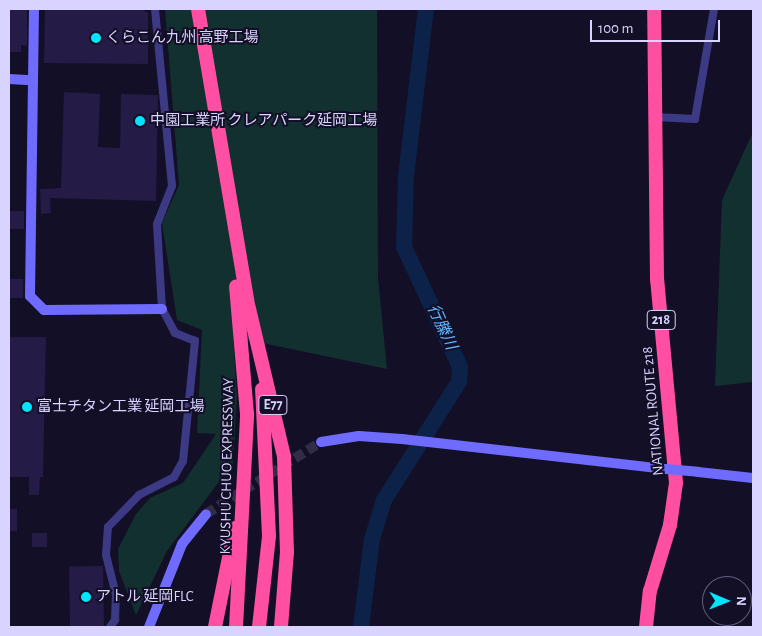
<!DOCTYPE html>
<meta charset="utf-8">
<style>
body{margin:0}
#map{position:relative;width:762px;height:636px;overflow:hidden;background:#130f26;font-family:"Alegreya Sans","Noto Sans JP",sans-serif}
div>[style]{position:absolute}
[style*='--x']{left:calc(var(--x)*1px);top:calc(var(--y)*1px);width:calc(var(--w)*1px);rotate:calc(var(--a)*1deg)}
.green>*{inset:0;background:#12302f}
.river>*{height:16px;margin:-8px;padding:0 8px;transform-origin:8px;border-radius:8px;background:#0c2248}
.building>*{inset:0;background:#241b47;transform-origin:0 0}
.secondary-tunnel>*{height:10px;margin-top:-5px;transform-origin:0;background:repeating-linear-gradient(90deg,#312d47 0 10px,transparent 0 15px)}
.street>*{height:8px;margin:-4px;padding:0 4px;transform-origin:4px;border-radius:4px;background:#3d3a85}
.secondary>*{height:10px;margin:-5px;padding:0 5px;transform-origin:5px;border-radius:5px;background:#6f6bff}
.highway>*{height:14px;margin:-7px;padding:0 7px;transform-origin:7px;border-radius:7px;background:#ff4fa3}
.secondary-bridge>*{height:10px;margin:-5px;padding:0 5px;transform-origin:5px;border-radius:5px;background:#6f6bff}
.dots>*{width:14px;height:14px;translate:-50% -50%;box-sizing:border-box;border:2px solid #130f26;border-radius:50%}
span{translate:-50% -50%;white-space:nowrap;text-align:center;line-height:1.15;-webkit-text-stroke:4px #130f26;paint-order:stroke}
.shield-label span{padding:1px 4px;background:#130f26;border:1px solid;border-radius:4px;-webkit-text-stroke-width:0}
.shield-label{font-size:14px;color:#d9d4ff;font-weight:700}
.poi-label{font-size:15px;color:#d9d4ff}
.left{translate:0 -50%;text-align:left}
.street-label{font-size:15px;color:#d9d4ff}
.water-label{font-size:16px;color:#62b6ff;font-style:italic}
.frame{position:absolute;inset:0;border:10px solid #d9d4ff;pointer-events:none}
.north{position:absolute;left:702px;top:576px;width:50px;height:50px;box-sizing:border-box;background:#130f26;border:1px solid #625e7d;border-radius:50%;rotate:91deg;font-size:14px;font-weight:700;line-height:20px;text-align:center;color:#d9d4ff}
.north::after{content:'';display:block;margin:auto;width:18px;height:22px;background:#00e5ff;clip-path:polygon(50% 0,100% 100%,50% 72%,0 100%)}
.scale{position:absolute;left:590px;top:20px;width:130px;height:22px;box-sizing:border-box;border:2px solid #d9d4ff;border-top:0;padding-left:6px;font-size:15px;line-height:18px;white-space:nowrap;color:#d9d4ff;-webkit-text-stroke:4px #130f26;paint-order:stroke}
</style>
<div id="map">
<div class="green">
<i style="clip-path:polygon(165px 9px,377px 9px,378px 278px,387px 369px,233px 337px,237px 396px,233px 463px,167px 551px,136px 615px,119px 571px,118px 549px,136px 514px,150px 498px,183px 483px,216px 434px,197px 433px,202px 330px,177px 320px,162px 223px,179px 185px)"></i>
<i style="clip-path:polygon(753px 132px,753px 382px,715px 386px,722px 200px)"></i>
</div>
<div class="river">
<i style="--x:361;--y:627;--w:89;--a:-82.9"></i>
<i style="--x:372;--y:539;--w:41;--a:-72.9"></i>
<i style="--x:384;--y:500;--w:140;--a:-57.6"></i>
<i style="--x:459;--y:382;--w:15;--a:-86"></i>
<i style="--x:460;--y:367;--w:132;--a:-115"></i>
<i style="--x:404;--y:247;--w:71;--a:-88.4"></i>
<i style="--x:406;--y:176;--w:168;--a:-83.2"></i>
</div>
<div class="building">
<i style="clip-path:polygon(9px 9px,27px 9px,27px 46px,21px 45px,21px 52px,9px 52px)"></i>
<i style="clip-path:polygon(45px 9px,141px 9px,148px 13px,148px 64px,44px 63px)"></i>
<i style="clip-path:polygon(64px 92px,100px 94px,98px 147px,120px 148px,121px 94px,158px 95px,156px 201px,50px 198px,51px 213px,41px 214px,40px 189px,61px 188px)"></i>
<i style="left:9px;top:211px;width:15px;height:18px"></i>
<i style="left:9px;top:279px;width:14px;height:19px"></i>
<i style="clip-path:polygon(9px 337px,46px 337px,43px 477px,40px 477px,39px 495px,29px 495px,29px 477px,9px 477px)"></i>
<i style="left:9px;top:509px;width:8px;height:22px"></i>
<i style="left:32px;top:533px;width:15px;height:14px"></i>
<i style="left:103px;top:566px;width:61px;height:34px;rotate:89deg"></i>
</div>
<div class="secondary-tunnel">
<i style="--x:206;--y:514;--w:136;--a:-32.1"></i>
</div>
<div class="street">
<i style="--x:655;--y:117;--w:40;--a:2.9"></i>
<i style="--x:695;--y:119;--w:112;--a:-80.2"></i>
<i style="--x:110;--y:627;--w:9;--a:-54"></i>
<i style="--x:115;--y:620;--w:25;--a:-88"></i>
<i style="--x:116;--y:595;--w:41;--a:-104"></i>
<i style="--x:106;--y:555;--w:28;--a:-86"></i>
<i style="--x:108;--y:527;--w:45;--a:-45.9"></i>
<i style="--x:139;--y:495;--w:39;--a:-27"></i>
<i style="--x:174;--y:477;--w:18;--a:-61"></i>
<i style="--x:183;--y:461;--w:121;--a:-84.3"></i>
<i style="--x:195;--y:341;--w:22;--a:-158"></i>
<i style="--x:175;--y:333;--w:27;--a:-118"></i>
<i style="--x:162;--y:309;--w:85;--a:-93.4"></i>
<i style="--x:157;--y:224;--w:41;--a:-68.5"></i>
<i style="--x:172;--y:186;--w:178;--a:-95.5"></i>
</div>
<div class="secondary">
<i style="--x:34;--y:9;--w:287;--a:90.8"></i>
<i style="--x:30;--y:296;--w:20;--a:45"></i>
<i style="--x:44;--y:310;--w:118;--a:-0.5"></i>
<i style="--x:9;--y:79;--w:22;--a:3"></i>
<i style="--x:321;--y:442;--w:38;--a:-9"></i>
<i style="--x:359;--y:436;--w:43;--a:4"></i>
<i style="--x:402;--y:439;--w:266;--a:6.5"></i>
<i style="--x:698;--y:472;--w:55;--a:6.2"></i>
<i style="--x:149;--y:627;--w:89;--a:-68.3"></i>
<i style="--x:182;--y:544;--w:38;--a:-51"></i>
</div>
<div class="highway">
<i style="--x:198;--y:9;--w:295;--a:80.4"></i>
<i style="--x:247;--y:300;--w:161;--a:76.7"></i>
<i style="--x:284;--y:457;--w:95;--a:88.2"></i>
<i style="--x:287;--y:552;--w:75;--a:94.6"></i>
<i style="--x:215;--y:627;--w:101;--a:-78.6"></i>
<i style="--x:236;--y:627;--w:213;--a:-87"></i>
<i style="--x:247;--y:414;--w:128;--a:-94.9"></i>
<i style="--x:259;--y:627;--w:92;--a:-83.7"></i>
<i style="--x:269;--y:536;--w:147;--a:-92.7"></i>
<i style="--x:646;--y:627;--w:36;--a:-84"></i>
<i style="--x:650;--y:591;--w:69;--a:-73.1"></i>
<i style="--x:670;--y:525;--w:42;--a:-81.9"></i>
<i style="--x:676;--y:483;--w:204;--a:-95.3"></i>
<i style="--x:657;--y:280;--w:271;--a:-90.6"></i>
</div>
<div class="secondary-bridge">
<i style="--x:666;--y:469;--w:32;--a:5"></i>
</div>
<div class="dots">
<i style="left:96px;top:38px;background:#00e5ff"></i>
<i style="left:140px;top:121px;background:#00e5ff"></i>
<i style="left:27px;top:407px;background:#00e5ff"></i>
<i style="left:86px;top:597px;background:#00e5ff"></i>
</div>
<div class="shield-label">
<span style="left:661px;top:320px">218</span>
<span style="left:273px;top:405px">E77</span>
</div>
<div class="poi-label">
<span class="left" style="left:106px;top:38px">くらこん九州 高野工場</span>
<span class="left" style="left:150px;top:121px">中園工業所 クレアパーク延岡工場</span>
<span class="left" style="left:37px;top:407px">富士チタン工業 延岡工場</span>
<span class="left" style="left:96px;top:597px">アトル 延岡FLC</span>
</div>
<div class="street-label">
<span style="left:653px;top:411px;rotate:-95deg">NATIONAL ROUTE 218</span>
<span style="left:227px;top:466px;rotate:-89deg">KYUSHU CHUO EXPRESSWAY</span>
</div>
<div class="water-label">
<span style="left:442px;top:327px;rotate:65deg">行縢川</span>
</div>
<div class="frame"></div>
<div class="north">N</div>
<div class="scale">100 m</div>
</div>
